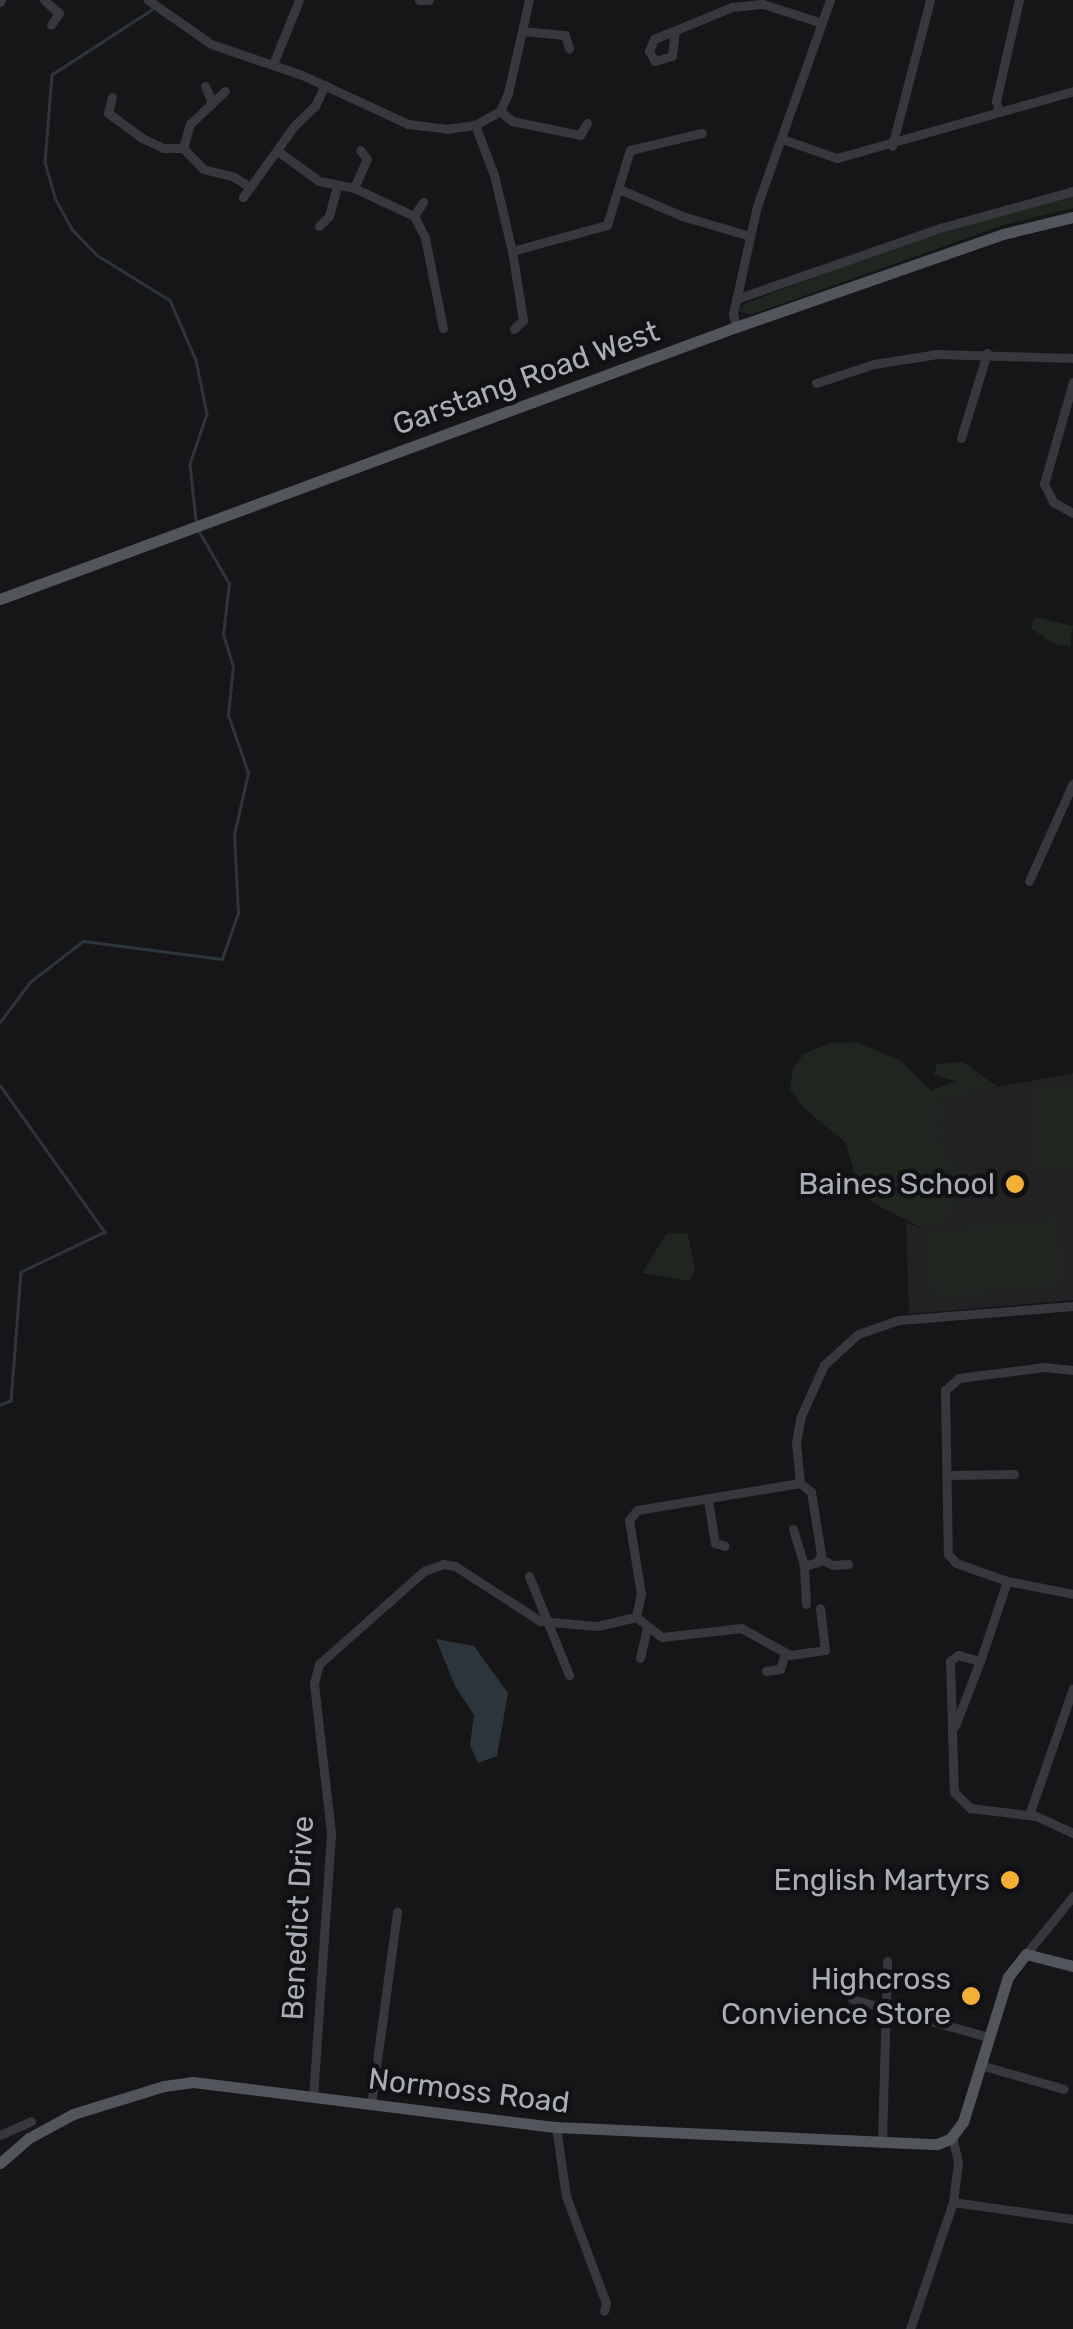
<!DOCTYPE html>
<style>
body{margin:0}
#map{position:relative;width:1073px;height:2329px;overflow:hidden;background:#161618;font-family:Rubik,sans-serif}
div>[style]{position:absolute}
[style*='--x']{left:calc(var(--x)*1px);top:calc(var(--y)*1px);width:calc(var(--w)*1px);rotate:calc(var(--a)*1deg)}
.built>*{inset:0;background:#222225}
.green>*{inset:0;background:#1e261f;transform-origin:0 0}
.water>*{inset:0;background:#2c353c}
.stream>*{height:2.5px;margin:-1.25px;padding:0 1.25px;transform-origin:1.25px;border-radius:1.25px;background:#2c353c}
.minor>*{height:9px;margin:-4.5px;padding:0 4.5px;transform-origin:4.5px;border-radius:4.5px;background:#37383d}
.major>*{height:11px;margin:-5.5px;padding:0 5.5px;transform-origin:5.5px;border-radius:5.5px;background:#53555c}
.dots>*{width:28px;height:28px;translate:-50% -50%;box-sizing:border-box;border:5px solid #111113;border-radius:50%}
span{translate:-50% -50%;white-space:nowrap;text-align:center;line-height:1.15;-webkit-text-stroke:9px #111113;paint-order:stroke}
.street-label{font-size:30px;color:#a8adb8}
.poi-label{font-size:30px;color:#a8adb8}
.right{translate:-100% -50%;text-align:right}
</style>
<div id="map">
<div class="built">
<i style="clip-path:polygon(1073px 1073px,1073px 1300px,909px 1314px,906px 1223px,924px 1229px,956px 1173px,939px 1141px,939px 1098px)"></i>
</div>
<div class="green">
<i style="clip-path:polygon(1073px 195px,1073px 208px,1004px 225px,750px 315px,739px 311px,743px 304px,898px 246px)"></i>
<i style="clip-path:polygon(1035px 617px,1073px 626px,1070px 647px,1052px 643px,1031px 628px)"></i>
<i style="clip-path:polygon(857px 1042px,901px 1061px,931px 1091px,956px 1081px,934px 1075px,937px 1064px,963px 1062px,998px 1087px,940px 1098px,939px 1141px,957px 1173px,957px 1196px,945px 1219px,924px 1229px,873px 1203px,858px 1187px,846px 1143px,805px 1109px,790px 1089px,793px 1067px,804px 1054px,829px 1043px)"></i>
<i style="left:1034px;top:1087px;width:39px;height:80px"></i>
<i style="left:1056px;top:1219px;width:65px;height:130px;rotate:84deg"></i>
<i style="clip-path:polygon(667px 1233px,688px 1234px,695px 1270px,690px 1281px,642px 1273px)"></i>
</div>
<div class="water">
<i style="clip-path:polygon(436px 1639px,474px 1646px,508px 1693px,497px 1756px,478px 1763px,470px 1745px,474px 1715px,455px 1686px)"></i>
</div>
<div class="stream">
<i style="--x:152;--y:10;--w:119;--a:147"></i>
<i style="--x:52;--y:75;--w:87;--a:94.6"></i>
<i style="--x:45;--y:162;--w:37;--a:74"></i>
<i style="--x:55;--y:198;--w:37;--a:61"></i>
<i style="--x:73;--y:230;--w:35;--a:46"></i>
<i style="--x:97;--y:255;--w:86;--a:31.7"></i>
<i style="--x:170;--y:300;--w:65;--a:66.6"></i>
<i style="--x:196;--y:360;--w:55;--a:78.5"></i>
<i style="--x:207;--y:414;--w:53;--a:108.8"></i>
<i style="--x:190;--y:464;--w:56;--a:83.9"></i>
<i style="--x:0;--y:1022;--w:50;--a:-53.1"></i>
<i style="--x:30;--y:982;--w:67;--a:-37.7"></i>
<i style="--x:83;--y:941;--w:140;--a:7.4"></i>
<i style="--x:222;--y:959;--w:49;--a:-70.8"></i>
<i style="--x:238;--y:913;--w:78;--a:-92.9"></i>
<i style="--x:234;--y:835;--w:64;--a:-77.3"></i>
<i style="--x:248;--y:773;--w:61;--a:-109"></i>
<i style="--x:228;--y:715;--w:48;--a:-84.1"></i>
<i style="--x:233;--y:667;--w:34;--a:-107"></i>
<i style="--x:223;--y:634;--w:50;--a:-83.2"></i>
<i style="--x:229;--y:584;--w:60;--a:-120"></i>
<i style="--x:0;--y:1085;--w:181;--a:54.5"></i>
<i style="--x:105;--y:1232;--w:93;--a:154.5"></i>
<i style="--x:21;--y:1272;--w:129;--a:94.4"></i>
<i style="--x:11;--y:1401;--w:12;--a:160"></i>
</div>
<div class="minor">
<i style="--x:44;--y:0;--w:20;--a:41"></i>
<i style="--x:59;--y:13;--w:14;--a:124"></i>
<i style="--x:148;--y:0;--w:77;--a:34.9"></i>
<i style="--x:211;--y:44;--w:96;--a:18.8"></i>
<i style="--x:302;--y:75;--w:117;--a:24.8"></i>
<i style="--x:408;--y:124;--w:38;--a:7"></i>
<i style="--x:446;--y:129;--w:29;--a:-8"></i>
<i style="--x:475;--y:125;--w:29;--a:-29"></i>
<i style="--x:500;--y:111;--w:20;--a:-66"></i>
<i style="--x:508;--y:93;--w:95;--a:-77.3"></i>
<i style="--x:419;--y:0;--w:10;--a:0"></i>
<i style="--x:0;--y:2;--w:2;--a:-63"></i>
<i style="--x:522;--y:31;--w:43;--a:5.3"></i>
<i style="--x:565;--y:35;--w:14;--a:73"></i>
<i style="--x:675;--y:31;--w:25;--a:97"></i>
<i style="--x:672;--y:56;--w:18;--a:164"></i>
<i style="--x:655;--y:61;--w:12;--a:-121"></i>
<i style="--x:649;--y:51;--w:13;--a:-67"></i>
<i style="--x:654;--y:39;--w:84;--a:-22.3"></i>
<i style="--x:732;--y:7;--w:31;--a:-6"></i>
<i style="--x:763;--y:4;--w:62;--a:17.9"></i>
<i style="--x:273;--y:64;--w:69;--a:-67.9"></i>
<i style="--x:205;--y:86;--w:15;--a:67"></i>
<i style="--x:112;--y:97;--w:16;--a:104"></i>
<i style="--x:108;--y:113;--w:42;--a:36.3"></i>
<i style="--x:142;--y:138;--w:23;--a:25"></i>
<i style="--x:163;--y:148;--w:20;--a:0"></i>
<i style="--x:183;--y:148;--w:29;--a:46"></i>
<i style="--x:203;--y:169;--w:32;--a:14"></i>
<i style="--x:234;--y:177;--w:19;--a:32"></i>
<i style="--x:500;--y:111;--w:16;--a:40"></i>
<i style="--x:512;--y:121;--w:69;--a:11.6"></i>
<i style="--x:580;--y:135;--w:14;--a:-60"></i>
<i style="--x:999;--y:112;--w:11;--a:-105"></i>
<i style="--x:996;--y:101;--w:104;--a:-77.2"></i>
<i style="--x:475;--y:125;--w:53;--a:69.2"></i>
<i style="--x:494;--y:175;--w:78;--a:76.7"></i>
<i style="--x:512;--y:251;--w:70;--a:80.9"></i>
<i style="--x:523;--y:320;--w:13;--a:135"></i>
<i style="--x:782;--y:139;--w:58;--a:19.1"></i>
<i style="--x:837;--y:158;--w:245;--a:-15.8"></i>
<i style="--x:892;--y:146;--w:151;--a:-75.4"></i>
<i style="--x:183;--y:148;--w:25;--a:-74"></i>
<i style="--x:190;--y:124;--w:48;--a:-43.3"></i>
<i style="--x:279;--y:152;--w:49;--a:35.9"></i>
<i style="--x:319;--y:181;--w:36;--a:11"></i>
<i style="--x:354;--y:188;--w:66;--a:25"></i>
<i style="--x:414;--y:216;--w:25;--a:63"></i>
<i style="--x:425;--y:238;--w:92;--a:78.7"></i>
<i style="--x:354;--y:188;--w:32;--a:-66"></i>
<i style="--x:367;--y:159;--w:11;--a:-128"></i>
<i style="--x:619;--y:189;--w:69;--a:23.2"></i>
<i style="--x:682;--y:216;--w:71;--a:16.4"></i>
<i style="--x:243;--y:197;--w:87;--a:-54.3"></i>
<i style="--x:294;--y:126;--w:29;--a:-44"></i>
<i style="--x:315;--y:106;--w:23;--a:-65"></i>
<i style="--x:414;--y:216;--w:17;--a:-57"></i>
<i style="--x:319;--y:226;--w:14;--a:-45"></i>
<i style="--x:329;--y:216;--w:30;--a:-75"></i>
<i style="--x:512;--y:251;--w:98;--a:-15.3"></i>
<i style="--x:607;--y:225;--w:78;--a:-73"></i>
<i style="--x:630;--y:150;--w:74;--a:-13.3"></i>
<i style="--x:736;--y:299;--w:216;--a:-19.2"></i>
<i style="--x:940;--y:228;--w:138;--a:-15.5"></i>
<i style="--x:736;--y:327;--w:13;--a:-103"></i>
<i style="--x:733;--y:314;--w:111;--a:-77.5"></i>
<i style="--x:757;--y:206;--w:219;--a:-70.5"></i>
<i style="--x:1073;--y:382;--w:106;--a:105.9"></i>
<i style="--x:1044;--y:484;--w:20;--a:63"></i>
<i style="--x:1053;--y:502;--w:23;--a:29"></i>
<i style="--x:816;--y:383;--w:61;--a:-18.1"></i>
<i style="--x:874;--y:364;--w:64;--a:-9"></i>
<i style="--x:937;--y:354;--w:136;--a:1.7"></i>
<i style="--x:961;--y:438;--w:89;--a:-73"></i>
<i style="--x:1029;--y:881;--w:107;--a:-65.8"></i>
<i style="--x:1073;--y:1370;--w:29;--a:-174"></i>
<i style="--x:1044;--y:1367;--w:86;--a:172.6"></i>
<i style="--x:959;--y:1378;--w:18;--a:139"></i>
<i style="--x:945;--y:1390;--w:164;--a:89"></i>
<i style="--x:948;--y:1554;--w:12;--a:48"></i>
<i style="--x:956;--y:1563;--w:54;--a:19.4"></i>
<i style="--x:1007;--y:1581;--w:67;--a:11.1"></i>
<i style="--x:946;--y:1475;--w:68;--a:-0.8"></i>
<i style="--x:800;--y:1483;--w:40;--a:-95.7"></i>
<i style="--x:796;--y:1443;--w:27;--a:-80"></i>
<i style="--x:801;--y:1416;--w:56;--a:-65.7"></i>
<i style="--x:824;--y:1365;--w:46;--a:-42.4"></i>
<i style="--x:858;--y:1334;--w:43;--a:-18.9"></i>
<i style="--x:899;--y:1320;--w:175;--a:-4.6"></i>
<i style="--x:708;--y:1500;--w:44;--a:80.8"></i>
<i style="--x:715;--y:1543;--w:10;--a:17"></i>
<i style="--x:793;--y:1529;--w:39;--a:73"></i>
<i style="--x:804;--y:1566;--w:38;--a:87"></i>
<i style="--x:821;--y:1559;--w:13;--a:27"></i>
<i style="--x:833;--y:1565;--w:15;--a:-4"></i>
<i style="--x:529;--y:1576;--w:107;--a:68"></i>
<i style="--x:1007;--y:1581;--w:84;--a:108.6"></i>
<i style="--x:980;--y:1661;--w:23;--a:-165"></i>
<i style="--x:958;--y:1655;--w:10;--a:143"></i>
<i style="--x:950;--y:1661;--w:131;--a:88.3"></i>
<i style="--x:954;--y:1792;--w:23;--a:45"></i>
<i style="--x:970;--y:1808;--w:66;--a:6.9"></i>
<i style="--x:1036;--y:1816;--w:41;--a:24.7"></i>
<i style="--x:636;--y:1617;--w:33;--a:38"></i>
<i style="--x:662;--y:1637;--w:80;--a:-6.5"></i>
<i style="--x:741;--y:1628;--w:56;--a:28.9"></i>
<i style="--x:790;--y:1655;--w:35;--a:-8"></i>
<i style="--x:825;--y:1650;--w:42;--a:-96.8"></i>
<i style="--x:640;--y:1658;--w:31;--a:-77"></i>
<i style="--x:766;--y:1671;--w:14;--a:-8"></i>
<i style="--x:780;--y:1669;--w:16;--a:-72"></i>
<i style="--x:955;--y:1726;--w:70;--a:-69"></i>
<i style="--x:1029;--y:1815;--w:134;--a:-70.9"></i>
<i style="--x:1026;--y:1954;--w:75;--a:-51"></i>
<i style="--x:852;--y:1999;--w:141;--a:15.6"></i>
<i style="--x:980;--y:2065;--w:87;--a:15.9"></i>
<i style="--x:313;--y:2098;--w:266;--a:-86.1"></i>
<i style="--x:331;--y:1833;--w:151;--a:-96.5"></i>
<i style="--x:314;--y:1683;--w:20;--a:-75"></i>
<i style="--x:319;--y:1664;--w:140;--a:-41.5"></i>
<i style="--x:424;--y:1571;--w:20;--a:-20"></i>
<i style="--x:443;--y:1564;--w:12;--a:9"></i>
<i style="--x:455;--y:1566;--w:101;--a:32.9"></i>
<i style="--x:540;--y:1621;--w:57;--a:5"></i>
<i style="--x:597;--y:1626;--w:40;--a:-13"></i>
<i style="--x:636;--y:1617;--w:24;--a:-78"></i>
<i style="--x:641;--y:1594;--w:75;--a:-99.2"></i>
<i style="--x:629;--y:1520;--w:13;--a:-51"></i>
<i style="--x:637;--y:1510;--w:165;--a:-9.4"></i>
<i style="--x:800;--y:1483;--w:14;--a:39"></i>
<i style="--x:811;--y:1492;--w:63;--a:80.8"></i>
<i style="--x:821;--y:1554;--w:9;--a:111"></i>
<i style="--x:818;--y:1562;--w:15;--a:164"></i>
<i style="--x:371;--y:2105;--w:195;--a:-82.3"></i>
<i style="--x:556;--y:2127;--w:70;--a:81.8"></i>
<i style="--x:566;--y:2196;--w:114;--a:69.5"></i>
<i style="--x:606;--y:2303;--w:8;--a:104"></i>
<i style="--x:0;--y:2135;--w:34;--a:-24"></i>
<i style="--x:882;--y:2143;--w:182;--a:-88.4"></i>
<i style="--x:953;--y:2202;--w:121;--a:8.1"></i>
<i style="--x:910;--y:2329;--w:134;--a:-71.3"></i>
<i style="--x:953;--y:2202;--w:40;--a:-82.9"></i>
<i style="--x:958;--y:2162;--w:26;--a:-103"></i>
</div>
<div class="major">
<i style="--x:0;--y:599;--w:785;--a:-20.28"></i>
<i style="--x:736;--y:327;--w:283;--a:-19.2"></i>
<i style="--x:1003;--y:234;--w:72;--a:-13.7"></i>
<i style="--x:0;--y:2163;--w:38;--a:-41"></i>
<i style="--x:29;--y:2138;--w:50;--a:-28.6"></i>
<i style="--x:73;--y:2114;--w:95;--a:-17.1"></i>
<i style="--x:164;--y:2086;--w:29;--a:-8"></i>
<i style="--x:193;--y:2082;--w:366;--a:7.1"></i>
<i style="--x:556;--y:2127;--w:381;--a:2.6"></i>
<i style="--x:937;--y:2144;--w:14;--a:-21"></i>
<i style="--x:950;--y:2139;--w:21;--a:-53"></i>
<i style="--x:963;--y:2122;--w:152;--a:-72.8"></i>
<i style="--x:1008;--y:1977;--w:29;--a:-52"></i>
<i style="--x:1026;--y:1954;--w:49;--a:14.3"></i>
</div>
<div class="dots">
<i style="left:1015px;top:1184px;background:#f2b134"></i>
<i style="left:1010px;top:1880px;background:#f2b134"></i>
<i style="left:971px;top:1996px;background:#f2b134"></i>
</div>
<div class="street-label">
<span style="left:526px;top:378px;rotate:-20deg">Garstang Road West</span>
<span style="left:298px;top:1918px;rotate:-87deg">Benedict Drive</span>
<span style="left:469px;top:2091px;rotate:7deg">Normoss Road</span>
</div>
<div class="poi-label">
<span class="right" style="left:995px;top:1184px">Baines School</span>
<span class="right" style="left:990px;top:1880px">English Martyrs</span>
<span class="right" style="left:951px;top:1996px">Highcross<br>Convience Store</span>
</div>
</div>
